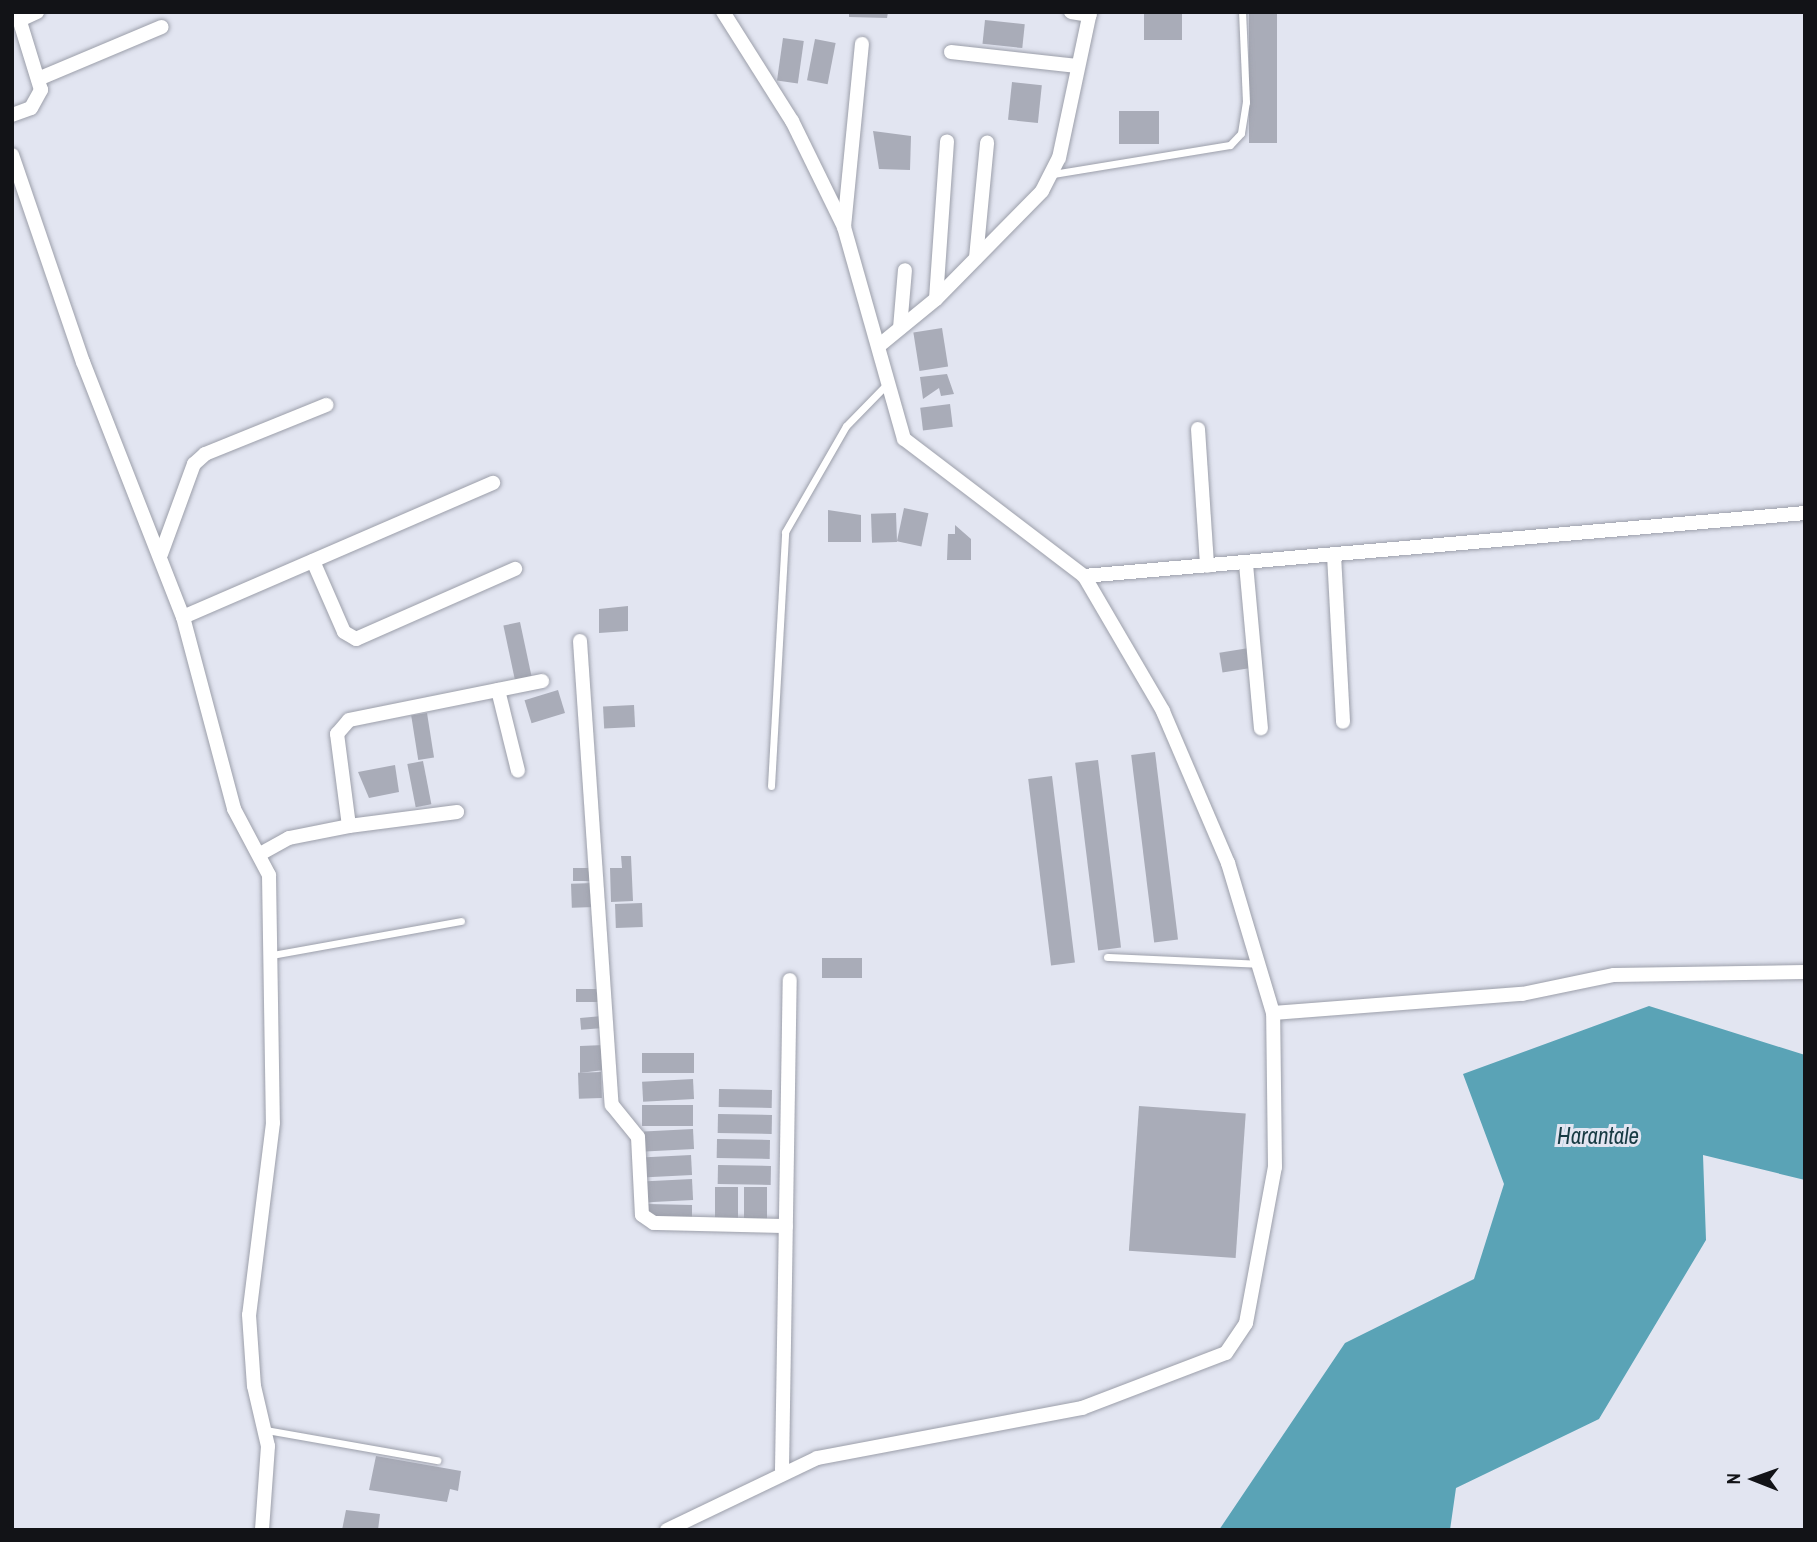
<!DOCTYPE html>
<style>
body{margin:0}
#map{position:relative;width:1817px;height:1542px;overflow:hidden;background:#e2e5f1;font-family:"Archivo Narrow",sans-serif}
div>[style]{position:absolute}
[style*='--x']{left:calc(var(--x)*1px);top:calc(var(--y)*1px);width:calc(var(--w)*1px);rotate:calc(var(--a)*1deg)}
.water>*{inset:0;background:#5aa3b6}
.building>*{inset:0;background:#a9acb8;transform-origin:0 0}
.roads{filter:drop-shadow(0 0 2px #9c9faa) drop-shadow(0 0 2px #9c9faa)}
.service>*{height:7px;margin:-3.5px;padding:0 3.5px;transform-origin:3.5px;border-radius:3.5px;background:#fff}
.minor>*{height:14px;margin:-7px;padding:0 7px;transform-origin:7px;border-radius:7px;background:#fff}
span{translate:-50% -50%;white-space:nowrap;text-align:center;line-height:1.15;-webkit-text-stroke:6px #e2e5f1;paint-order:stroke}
.water-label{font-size:23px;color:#183b44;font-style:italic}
.frame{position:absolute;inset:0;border:14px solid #121317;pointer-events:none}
.north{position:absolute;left:1719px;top:1444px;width:70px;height:70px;-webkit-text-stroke:5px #e2e5f1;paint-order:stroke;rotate:271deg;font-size:19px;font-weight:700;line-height:28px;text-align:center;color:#121317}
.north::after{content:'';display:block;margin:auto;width:24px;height:32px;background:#121317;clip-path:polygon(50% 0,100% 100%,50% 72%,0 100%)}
</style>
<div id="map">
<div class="water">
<i style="clip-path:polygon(1649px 1006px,1805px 1055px,1805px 1180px,1703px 1155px,1706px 1240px,1599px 1419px,1456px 1488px,1450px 1530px,1219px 1530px,1345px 1343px,1474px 1279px,1504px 1184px,1463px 1074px)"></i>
</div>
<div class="building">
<i style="clip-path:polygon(849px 12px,888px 12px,887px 18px,849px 17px)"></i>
<i style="left:1144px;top:12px;width:38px;height:28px"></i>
<i style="left:1249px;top:12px;width:28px;height:131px"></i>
<i style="left:985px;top:20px;width:40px;height:24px;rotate:6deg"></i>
<i style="left:783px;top:38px;width:21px;height:43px;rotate:8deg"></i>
<i style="left:815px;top:39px;width:21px;height:42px;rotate:11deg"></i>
<i style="left:1012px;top:82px;width:30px;height:38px;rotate:6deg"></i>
<i style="left:1119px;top:111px;width:40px;height:33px"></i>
<i style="clip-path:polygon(873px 131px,911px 136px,910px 170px,879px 169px)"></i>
<i style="left:942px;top:328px;width:39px;height:29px;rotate:81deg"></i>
<i style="clip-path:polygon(947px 374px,954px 394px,941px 396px,939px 388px,923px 399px,920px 377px)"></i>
<i style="left:950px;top:404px;width:23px;height:30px;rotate:83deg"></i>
<i style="left:904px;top:508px;width:25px;height:34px;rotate:12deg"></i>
<i style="clip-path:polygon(828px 510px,861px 515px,861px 542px,828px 542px)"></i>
<i style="left:896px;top:513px;width:29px;height:25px;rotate:88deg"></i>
<i style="clip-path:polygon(955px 525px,971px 539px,971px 560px,947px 560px,948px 534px,955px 534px)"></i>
<i style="clip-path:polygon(628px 606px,628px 631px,599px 633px,599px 609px)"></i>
<i style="left:520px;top:622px;width:56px;height:17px;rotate:78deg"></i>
<i style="left:1249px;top:648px;width:20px;height:30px;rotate:81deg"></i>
<i style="left:558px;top:690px;width:24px;height:35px;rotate:73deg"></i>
<i style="left:634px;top:705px;width:22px;height:31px;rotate:87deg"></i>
<i style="left:427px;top:713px;width:45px;height:16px;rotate:81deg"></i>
<i style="left:1155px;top:752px;width:189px;height:24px;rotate:83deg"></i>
<i style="left:1098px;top:760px;width:189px;height:23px;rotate:83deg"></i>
<i style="left:423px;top:761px;width:44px;height:16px;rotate:79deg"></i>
<i style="clip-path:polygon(395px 765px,399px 792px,369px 798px,358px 772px)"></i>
<i style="left:1052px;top:776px;width:188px;height:24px;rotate:83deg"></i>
<i style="clip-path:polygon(621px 856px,631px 856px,633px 901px,611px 902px,610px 868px,622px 868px)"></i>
<i style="left:573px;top:868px;width:20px;height:13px"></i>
<i style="left:594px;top:883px;width:24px;height:23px;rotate:88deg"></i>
<i style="left:642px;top:903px;width:24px;height:27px;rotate:88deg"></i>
<i style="left:822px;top:958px;width:40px;height:20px"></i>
<i style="left:601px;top:989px;width:13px;height:25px;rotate:90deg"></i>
<i style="left:602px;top:1016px;width:12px;height:22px;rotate:85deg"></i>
<i style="clip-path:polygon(604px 1045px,604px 1070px,580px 1073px,580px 1046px)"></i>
<i style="left:694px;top:1053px;width:20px;height:52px;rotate:90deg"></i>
<i style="left:601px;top:1072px;width:26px;height:23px;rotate:88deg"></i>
<i style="left:693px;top:1079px;width:20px;height:51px;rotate:87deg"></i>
<i style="left:719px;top:1089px;width:53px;height:18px;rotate:1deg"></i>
<i style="left:642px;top:1105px;width:51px;height:21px"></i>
<i style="left:1139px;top:1106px;width:107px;height:145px;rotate:4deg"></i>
<i style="left:718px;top:1114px;width:54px;height:19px;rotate:1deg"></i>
<i style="left:693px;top:1129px;width:20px;height:49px;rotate:87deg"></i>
<i style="left:717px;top:1139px;width:53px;height:19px;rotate:1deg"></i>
<i style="left:691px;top:1155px;width:20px;height:45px;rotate:87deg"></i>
<i style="left:718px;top:1165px;width:53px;height:19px;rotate:1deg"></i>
<i style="left:692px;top:1179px;width:21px;height:45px;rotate:87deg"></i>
<i style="left:738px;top:1187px;width:34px;height:23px;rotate:90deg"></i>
<i style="left:767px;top:1187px;width:34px;height:23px;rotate:90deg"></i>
<i style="clip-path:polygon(648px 1204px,692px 1205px,692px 1221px,649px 1217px)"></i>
<i style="clip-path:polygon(376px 1456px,461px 1471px,458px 1491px,450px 1489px,447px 1502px,369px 1490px)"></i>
<i style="clip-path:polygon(346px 1510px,380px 1514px,378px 1530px,342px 1530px)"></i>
</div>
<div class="roads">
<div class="service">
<i style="--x:1053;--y:174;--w:179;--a:-9.3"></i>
<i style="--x:1230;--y:145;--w:16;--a:-47"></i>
<i style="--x:1241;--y:133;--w:31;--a:-81"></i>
<i style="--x:1246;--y:102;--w:90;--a:-92.5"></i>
<i style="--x:771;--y:786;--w:254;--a:-86.8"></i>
<i style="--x:785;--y:532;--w:122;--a:-60.1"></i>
<i style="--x:846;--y:426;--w:60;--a:-45.7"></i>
<i style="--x:272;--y:955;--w:192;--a:-10.2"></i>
<i style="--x:1107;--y:957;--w:152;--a:2.6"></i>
<i style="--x:266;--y:1430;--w:174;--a:10"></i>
</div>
<div class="minor">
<i style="--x:1071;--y:12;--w:19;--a:9"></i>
<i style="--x:20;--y:20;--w:19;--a:-25"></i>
<i style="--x:951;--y:52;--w:127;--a:6.3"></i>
<i style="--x:38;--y:79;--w:134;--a:-22.8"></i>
<i style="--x:12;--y:115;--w:20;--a:-20"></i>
<i style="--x:31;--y:108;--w:21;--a:-61"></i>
<i style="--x:41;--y:90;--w:82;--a:-107.1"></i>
<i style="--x:12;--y:155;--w:219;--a:71.1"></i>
<i style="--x:83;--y:362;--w:274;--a:68.6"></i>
<i style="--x:183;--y:617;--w:199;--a:75.1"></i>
<i style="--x:234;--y:809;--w:75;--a:62.1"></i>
<i style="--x:269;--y:875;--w:248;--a:89.1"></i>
<i style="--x:273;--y:1123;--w:193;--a:97.1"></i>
<i style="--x:249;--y:1315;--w:71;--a:86"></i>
<i style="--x:254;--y:1386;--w:62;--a:76.9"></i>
<i style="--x:268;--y:1446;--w:84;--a:94.1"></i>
<i style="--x:844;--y:227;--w:184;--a:-84.4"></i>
<i style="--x:976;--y:258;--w:116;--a:-84.5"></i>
<i style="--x:936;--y:299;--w:158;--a:-86"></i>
<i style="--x:900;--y:328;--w:58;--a:-85.1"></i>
<i style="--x:881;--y:344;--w:71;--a:-39.3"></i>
<i style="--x:936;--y:299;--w:151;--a:-45.5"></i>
<i style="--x:1042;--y:191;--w:37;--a:-63"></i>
<i style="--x:1059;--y:158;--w:149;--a:-78"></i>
<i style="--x:1198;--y:429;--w:137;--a:86.2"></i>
<i style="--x:161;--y:554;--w:96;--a:-69.9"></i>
<i style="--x:194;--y:464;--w:15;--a:-42"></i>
<i style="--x:205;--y:454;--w:131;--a:-22"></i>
<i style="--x:1334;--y:555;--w:167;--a:86.9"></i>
<i style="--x:313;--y:561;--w:77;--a:66.4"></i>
<i style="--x:344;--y:632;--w:14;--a:30"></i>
<i style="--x:356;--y:639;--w:174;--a:-23.8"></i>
<i style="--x:1246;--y:564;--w:165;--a:84.8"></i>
<i style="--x:1084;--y:576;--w:724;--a:-4.99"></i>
<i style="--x:183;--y:617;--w:338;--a:-23.4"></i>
<i style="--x:580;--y:641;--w:465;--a:86.1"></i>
<i style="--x:612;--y:1105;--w:41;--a:50.9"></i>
<i style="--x:638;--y:1137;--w:78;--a:87.1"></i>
<i style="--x:642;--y:1215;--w:14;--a:34"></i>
<i style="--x:654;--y:1223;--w:132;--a:1.3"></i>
<i style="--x:498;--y:690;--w:83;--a:76.1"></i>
<i style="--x:349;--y:826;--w:109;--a:-7.4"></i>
<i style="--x:260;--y:854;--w:33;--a:-29"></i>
<i style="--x:289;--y:838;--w:61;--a:-11.3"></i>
<i style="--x:349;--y:826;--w:93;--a:-97.4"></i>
<i style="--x:337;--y:734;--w:18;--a:-49"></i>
<i style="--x:349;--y:720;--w:197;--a:-11.4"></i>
<i style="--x:1273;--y:1013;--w:250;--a:-4.4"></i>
<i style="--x:1522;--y:994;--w:94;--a:-11.7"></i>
<i style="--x:1614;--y:975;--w:191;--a:-0.9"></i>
<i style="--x:782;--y:1470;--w:490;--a:-89.1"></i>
<i style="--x:667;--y:1530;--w:166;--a:-25.6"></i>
<i style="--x:817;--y:1458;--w:270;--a:-10.7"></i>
<i style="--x:1082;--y:1408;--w:154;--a:-20.9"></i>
<i style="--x:1226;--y:1353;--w:36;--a:-56"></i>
<i style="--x:1246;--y:1323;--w:159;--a:-79.5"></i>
<i style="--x:1275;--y:1167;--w:154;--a:-90.7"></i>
<i style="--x:1273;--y:1013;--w:157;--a:-106.7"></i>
<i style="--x:1228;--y:863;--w:165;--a:-113.2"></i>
<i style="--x:1163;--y:711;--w:156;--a:-120.3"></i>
<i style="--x:1084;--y:576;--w:226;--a:-142.7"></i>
<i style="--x:904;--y:439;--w:220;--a:-105.8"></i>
<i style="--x:844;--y:227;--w:118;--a:-116.1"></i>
<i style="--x:792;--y:121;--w:129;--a:-122.3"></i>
</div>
</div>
<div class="water-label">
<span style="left:1598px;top:1136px">Harantale</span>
</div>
<div class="frame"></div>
<div class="north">N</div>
</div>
